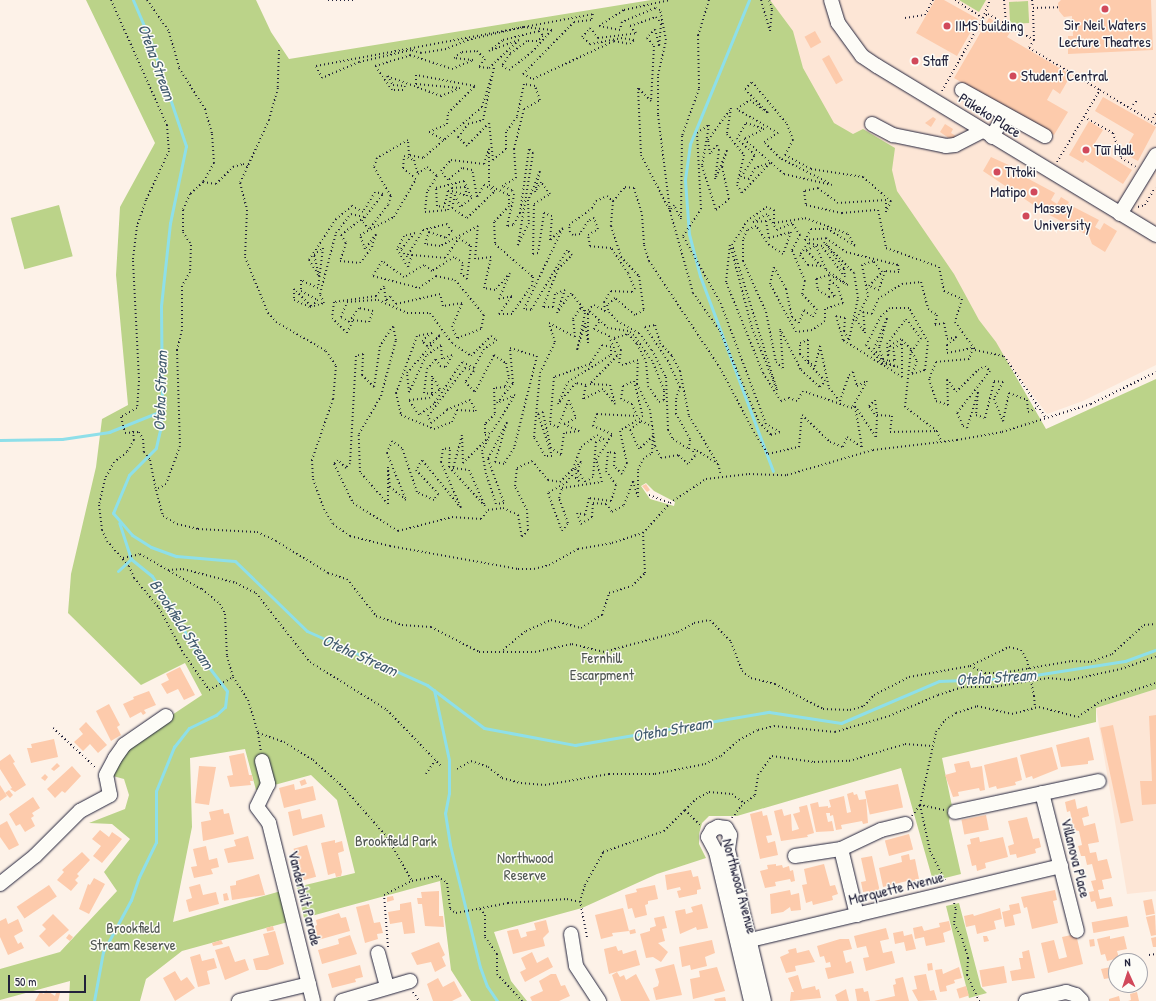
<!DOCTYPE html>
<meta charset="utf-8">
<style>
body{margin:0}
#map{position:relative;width:1156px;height:1001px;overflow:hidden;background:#fdf2e8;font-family:"Patrick Hand",sans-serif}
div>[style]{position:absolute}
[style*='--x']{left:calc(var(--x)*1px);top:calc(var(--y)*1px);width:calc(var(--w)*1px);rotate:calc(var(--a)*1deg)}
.built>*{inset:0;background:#fde6d6}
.green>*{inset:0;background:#bbd389;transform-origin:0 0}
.stream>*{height:3px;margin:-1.5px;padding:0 1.5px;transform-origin:1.5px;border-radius:1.5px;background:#8edfe9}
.building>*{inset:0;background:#fdcbac;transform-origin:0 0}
.path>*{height:2px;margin-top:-1px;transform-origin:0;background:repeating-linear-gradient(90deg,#22223b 0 1px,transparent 0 4px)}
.roads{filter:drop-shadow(0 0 1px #22223b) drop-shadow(0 0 1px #22223b)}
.minor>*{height:14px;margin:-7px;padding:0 7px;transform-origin:7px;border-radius:7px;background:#fdfcf7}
.path-bridge>*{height:2px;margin-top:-1px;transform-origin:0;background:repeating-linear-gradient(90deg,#22223b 0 1px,transparent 0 4px)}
.dots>*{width:11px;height:11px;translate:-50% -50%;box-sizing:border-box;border:2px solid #fdfcf7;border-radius:50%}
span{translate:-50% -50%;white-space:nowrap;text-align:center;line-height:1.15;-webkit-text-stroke:3px #fdfcf7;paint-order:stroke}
.poi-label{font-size:15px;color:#22223b}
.left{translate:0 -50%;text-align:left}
.right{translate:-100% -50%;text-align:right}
.street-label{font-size:15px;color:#22223b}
.park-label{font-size:15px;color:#505752}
.water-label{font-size:16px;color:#425b6f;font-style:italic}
.north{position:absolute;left:1108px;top:953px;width:40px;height:40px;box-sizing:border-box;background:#fdfcf7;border:1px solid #a5a5ac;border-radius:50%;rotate:357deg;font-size:11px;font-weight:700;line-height:16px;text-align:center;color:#22223b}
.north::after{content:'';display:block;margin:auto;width:14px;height:18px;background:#d1495b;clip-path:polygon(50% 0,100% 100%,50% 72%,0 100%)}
.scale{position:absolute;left:8px;top:975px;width:78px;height:18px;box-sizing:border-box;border:2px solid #22223b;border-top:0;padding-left:5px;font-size:12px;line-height:14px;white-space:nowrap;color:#22223b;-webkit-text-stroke:3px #fdfcf7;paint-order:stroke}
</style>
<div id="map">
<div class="built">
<i style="clip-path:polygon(766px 0,1156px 0,1156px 365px,1083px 401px,1047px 414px,784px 66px)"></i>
<i style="clip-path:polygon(1156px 689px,1156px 891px,1127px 894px,1096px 708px)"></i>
</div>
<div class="green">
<i style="clip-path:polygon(evenodd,86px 0,256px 0,271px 32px,289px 59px,651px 0,770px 0,793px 31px,803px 68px,834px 123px,853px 134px,863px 129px,895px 148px,892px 170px,897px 191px,954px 274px,979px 320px,996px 342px,1046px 429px,1156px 379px,1156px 689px,1096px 708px,1096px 722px,942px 758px,952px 806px,949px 821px,961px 874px,933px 881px,901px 768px,737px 816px,709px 816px,702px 823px,699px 834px,699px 844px,706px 858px,657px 874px,582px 908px,494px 932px,511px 981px,527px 1001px,471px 1001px,451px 970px,440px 881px,304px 918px,297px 887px,355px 873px,337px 800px,311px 775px,256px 790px,245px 749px,190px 758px,192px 827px,173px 922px,281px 891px,288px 922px,182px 951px,146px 979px,140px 1001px,69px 1001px,70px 981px,0 1000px,0 969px,60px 952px,117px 891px,104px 872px,130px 839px,112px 824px,89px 823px,125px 809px,129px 795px,124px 779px,109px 775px,139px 737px,202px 695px,185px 663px,141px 685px,68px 613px,71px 574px,96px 467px,102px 419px,128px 405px,116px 275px,120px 207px,155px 143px,86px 0,646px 483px,654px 491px,675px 502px,674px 506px,650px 499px,641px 486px,646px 483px)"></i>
<i style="clip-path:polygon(959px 0,986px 0,979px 12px)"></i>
<i style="left:1028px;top:1px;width:22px;height:19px;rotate:87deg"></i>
<i style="left:59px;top:205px;width:53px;height:50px;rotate:75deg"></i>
<i style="clip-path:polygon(959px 903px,981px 987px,987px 993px,969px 998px,946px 906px)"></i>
</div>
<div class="stream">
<i style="--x:133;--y:0;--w:46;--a:66.8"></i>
<i style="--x:151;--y:42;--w:110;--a:71.4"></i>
<i style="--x:186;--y:146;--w:79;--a:101.7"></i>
<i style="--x:170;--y:223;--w:83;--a:96.2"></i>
<i style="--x:161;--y:306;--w:89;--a:89.4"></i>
<i style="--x:162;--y:395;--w:35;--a:93"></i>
<i style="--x:160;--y:430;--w:18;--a:103"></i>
<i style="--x:156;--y:448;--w:38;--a:135"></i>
<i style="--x:129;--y:475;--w:41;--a:112.8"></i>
<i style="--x:113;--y:513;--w:29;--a:49"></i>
<i style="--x:132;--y:535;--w:22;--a:32"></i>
<i style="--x:151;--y:547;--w:27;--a:20"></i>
<i style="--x:176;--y:556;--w:59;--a:4.8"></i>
<i style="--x:235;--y:561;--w:100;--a:44.2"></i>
<i style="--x:307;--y:631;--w:132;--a:24.2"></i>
<i style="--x:427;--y:685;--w:71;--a:37"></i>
<i style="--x:484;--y:728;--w:93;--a:10.6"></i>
<i style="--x:575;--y:745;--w:197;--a:-9.7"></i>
<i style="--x:769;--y:712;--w:73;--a:8.7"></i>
<i style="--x:841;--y:723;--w:107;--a:-23.2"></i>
<i style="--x:939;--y:681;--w:77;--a:-2.2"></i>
<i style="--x:1016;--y:678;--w:110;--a:-8.9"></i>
<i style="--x:1125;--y:661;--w:33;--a:-20"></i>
<i style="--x:749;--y:0;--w:156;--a:112.3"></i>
<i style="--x:690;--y:144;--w:36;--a:98"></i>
<i style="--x:685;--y:180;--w:54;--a:85.8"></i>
<i style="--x:689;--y:234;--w:43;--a:75.3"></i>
<i style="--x:700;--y:276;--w:208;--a:69.5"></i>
<i style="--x:0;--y:440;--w:62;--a:-0.9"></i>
<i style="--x:62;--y:439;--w:48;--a:-8.5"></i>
<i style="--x:109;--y:432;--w:56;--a:-22"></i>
<i style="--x:118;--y:571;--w:18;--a:-43"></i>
<i style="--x:434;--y:690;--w:72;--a:77.9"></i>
<i style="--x:449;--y:760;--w:33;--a:90"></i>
<i style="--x:449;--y:793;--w:20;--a:101"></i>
<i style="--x:445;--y:813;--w:32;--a:81"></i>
<i style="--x:450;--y:845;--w:126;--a:76.2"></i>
<i style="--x:480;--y:967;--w:20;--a:70"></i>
<i style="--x:487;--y:986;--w:18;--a:56"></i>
<i style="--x:94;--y:1001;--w:50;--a:-79.6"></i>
<i style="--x:103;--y:952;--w:59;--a:-61.7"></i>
<i style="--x:131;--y:900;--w:24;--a:-71"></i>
<i style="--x:139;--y:877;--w:39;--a:-64"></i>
<i style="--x:156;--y:842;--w:51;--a:-90"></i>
<i style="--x:156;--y:791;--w:48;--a:-67.8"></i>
<i style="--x:174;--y:747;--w:24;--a:-52"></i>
<i style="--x:189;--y:728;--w:30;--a:-26"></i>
<i style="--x:216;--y:715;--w:12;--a:-42"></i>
<i style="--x:225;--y:707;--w:16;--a:-83"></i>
<i style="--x:227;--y:691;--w:63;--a:-127.2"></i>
<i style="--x:189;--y:641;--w:32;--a:-114"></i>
<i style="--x:176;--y:612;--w:43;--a:-123.7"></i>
<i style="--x:152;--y:576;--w:27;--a:-141"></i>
<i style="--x:131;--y:559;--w:38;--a:-108"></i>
</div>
<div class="building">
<i style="clip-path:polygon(935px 0,944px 0,978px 19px,957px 56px,916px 33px)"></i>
<i style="clip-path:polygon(1061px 0,1151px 0,1153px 50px,1068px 54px,1068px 36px,1073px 36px,1072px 16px,1064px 17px,1059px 11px,1058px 3px)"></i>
<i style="clip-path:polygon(989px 18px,1011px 31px,1007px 37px,1071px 75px,1060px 94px,1053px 89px,1047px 100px,1068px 112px,1054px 135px,954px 78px)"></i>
<i style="left:815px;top:31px;width:13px;height:12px;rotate:61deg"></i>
<i style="left:829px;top:55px;width:29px;height:8px;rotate:61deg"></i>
<i style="clip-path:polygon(1103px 97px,1156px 127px,1138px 161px,1123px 153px,1134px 134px,1095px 111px)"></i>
<i style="clip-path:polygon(933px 117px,936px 119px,931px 127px,925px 123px)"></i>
<i style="clip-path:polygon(1089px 121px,1103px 130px,1093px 146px,1132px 170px,1123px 184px,1085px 160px,1083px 163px,1069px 155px)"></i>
<i style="clip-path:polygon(945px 124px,953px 129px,951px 133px,956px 136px,953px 141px,940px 132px)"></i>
<i style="clip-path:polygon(991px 157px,1013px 167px,1009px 174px,1014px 177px,1018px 170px,1026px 175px,1025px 177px,1055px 193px,1051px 200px,1057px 204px,1061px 197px,1069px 202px,1068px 204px,1099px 220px,1095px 227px,1100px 230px,1104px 223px,1117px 231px,1105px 252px,1092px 244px,1089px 236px,1044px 212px,983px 171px)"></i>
<i style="clip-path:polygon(646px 484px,650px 490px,647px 492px,642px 486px)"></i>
<i style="clip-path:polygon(180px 667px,195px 695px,184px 700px,178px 689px,167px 694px,161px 684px,169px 680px,166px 674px)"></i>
<i style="clip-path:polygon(149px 691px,156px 705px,144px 710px,146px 713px,143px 715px,141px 712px,130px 718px,123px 704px,134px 699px,133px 697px)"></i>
<i style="clip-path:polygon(109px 704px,120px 725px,117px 727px,121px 735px,111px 741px,96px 711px)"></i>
<i style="clip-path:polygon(1156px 715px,1156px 804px,1142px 805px,1140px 781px,1152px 781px,1149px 716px)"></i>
<i style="clip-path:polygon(86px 722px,107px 745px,98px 753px,90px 744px,83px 751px,74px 742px,83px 734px,79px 729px)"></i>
<i style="left:1113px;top:725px;width:98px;height:13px;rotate:78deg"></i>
<i style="clip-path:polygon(1089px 737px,1094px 760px,1088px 761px,1088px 764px,1061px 767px,1056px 745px)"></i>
<i style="clip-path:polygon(54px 739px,58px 757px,31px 763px,27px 748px,32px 748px,31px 744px)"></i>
<i style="clip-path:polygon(1052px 747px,1058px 769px,1033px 779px,1032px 776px,1026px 778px,1020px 755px)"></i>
<i style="clip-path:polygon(244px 753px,249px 775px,252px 775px,253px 781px,250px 781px,251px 785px,230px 787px,227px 776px,233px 775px,229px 756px)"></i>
<i style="clip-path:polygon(10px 754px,15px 762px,13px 763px,26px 785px,15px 792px,10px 789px,12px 788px,0 769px,0 761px)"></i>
<i style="clip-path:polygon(1017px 757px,1022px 780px,1015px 782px,1016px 785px,997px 789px,996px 786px,989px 788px,984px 765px)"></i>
<i style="clip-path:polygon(969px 761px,971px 768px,982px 766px,985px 790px,980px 791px,979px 788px,958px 792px,959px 796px,953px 797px,945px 775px,956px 772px,954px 764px)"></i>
<i style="clip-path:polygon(57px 763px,60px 766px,54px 771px,51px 769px)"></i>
<i style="clip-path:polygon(72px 766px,81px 776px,65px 793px,62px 791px,55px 798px,47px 789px)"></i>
<i style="clip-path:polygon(199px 766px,216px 767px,209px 805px,195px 803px)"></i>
<i style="clip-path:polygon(45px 774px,48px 777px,45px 781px,41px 778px)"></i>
<i style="left:305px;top:779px;width:5px;height:6px;rotate:68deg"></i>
<i style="clip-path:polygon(294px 784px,295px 790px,313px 786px,316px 800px,284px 808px,279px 788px)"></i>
<i style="left:898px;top:784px;width:24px;height:34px;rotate:78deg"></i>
<i style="clip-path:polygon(0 785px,7px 796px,0 801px)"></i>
<i style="clip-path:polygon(9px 790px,13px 795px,10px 798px,5px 793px)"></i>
<i style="clip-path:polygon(853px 792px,854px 795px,857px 794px,859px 800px,866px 799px,868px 823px,863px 824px,862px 821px,841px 825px,842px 829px,836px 830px,833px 815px,830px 816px,830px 813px,826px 813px,828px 822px,832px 821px,834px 831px,816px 832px,810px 804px,818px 802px,819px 807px,828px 806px,828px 808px,831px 807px,829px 800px,844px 796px,847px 813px,851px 812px,847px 794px)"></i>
<i style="clip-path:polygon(33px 797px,40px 808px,32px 813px,34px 816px,31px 818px,35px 826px,25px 832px,20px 824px,16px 826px,9px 814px)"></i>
<i style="clip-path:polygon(1075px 799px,1077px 809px,1087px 806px,1089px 816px,1082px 818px,1084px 826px,1095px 823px,1099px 842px,1088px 844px,1090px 853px,1096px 852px,1098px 861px,1107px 859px,1112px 878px,1102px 880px,1104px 889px,1098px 890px,1100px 899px,1111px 897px,1113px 906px,1097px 909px,1095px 901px,1091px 902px,1089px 892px,1094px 891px,1091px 881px,1096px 880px,1092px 864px,1087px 865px,1085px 856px,1081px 856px,1078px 846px,1082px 845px,1079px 831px,1074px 830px,1070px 811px,1067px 812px,1065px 802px)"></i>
<i style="clip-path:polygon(807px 805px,814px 833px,807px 835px,808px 837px,781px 841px,774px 811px,782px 809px,784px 816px,791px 814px,792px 831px,799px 829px,793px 814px,800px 812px,799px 807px)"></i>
<i style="clip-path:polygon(223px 809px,224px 814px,229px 813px,234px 834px,203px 841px,201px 822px,211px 820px,209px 812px)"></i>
<i style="clip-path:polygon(300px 809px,302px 819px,322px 814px,325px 827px,293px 836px,288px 812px)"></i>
<i style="clip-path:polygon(762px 811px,763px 816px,767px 815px,772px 835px,766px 836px,768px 843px,775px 841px,778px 855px,760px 859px,750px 814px)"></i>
<i style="left:986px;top:815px;width:15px;height:25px;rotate:79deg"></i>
<i style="clip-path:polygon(1027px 817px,1033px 839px,1039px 838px,1041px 847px,1035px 849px,1036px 853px,1017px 858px,1016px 854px,1010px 855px,1008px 846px,1014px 844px,1008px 821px)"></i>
<i style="clip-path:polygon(7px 821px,19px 845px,9px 850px,0 837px,0 825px)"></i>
<i style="clip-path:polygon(100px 830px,109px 837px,112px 832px,122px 839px,102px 863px,93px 856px,101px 846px,92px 839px)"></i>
<i style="left:909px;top:834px;width:16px;height:25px;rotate:75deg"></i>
<i style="clip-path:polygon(248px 836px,254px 859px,228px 863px,224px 849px,236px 846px,234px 840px)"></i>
<i style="clip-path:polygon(979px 837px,980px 842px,1003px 837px,1008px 857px,985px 863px,986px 868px,977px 871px,976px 865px,972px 866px,967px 845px,971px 844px,970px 839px)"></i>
<i style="clip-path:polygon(335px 840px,335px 843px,342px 841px,344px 851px,338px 853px,342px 872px,341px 876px,336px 877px,335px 873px,328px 875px,321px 843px)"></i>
<i style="left:307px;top:845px;width:33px;height:14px;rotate:74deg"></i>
<i style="clip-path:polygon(206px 846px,209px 860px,217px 858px,219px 867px,211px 869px,213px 874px,194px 878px,191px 867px,197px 866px,193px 849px)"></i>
<i style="clip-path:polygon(82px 852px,90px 860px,77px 874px,79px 876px,75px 880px,78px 883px,71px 891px,57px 880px,64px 872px,62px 870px)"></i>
<i style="clip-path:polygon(909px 854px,910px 860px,915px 859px,919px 879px,915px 879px,917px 886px,908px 888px,907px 881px,883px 887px,879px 868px,902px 862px,901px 856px)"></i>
<i style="clip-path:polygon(872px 856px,880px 892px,870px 894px,869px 891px,863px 892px,861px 882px,866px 881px,861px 858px)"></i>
<i style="clip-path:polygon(776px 864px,776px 866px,782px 865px,783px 868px,789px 866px,790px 871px,793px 870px,795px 881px,791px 882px,790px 879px,775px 882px,776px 886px,765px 888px,760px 871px,768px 869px,767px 865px)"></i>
<i style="clip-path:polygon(824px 864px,830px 886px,835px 885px,838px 894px,832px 896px,833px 900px,813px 905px,812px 901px,806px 903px,802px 885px,807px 884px,804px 869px)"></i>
<i style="clip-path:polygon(691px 870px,693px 877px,698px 876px,701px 889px,697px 890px,697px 894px,679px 898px,677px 891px,681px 890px,680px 887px,667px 890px,665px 875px)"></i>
<i style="clip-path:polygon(259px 874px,265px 895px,232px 900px,230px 886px,236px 885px,236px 881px)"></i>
<i style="clip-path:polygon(94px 878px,105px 884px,89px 914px,79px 909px,88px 884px,90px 885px)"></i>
<i style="clip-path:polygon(200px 884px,203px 895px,216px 892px,219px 904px,189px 912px,186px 900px,192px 898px,189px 887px)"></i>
<i style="left:49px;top:885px;width:14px;height:39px;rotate:56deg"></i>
<i style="clip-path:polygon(655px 885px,658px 899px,648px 901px,648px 904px,645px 905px,647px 915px,635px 918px,632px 908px,628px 909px,625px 895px,637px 892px,636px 889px)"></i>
<i style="clip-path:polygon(790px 890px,791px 895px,799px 893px,801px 910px,791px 911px,790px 907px,783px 912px,771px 914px,770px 894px)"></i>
<i style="clip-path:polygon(1055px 890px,1057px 900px,1053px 901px,1058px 923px,1032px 929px,1027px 907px,1024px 908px,1021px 897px)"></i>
<i style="clip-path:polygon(439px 891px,439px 916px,443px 916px,444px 927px,425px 926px,422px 904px,418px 904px,417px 898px,422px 898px,421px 892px)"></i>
<i style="clip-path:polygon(227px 893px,229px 900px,224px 901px,223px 894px)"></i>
<i style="clip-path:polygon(393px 896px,394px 900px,387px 902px,387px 897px)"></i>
<i style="left:1152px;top:899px;width:15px;height:9px;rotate:79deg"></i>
<i style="clip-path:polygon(411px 902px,415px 933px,404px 934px,402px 922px,390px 924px,388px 912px,400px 910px,400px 904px)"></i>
<i style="clip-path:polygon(1019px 903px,1021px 913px,1013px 915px,1015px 925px,1005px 927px,1002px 912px,1010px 910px,1009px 905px)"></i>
<i style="clip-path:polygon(369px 904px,374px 923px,380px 922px,383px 933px,377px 934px,378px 939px,365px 943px,356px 907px)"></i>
<i style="clip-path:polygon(702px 904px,708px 928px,697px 930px,696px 927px,680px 934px,675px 911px,685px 909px,686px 914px,693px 912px,691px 907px)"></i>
<i style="clip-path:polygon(623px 908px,629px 931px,612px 933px,613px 936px,601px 939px,595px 915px)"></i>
<i style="clip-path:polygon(1000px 908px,1002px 919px,994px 921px,996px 929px,977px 934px,975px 925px,966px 927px,964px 916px,973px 914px,974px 916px)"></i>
<i style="clip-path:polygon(339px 913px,341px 918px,346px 917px,350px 931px,318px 940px,315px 926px,317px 925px,316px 920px)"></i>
<i style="clip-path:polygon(53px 914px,69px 930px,49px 947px,39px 936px,46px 929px,42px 925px)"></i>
<i style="clip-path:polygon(1155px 915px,1156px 935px,1151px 936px,1146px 917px)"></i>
<i style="clip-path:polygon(664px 916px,667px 928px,662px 929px,665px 941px,658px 943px,668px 952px,661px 962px,653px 957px,646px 958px,640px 934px,650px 931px,650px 928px,656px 926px,654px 918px)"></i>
<i style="left:1127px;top:916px;width:11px;height:36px;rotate:80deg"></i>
<i style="clip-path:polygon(6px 918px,8px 924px,18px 919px,23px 931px,14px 936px,18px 944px,21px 942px,24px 948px,8px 955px,0 937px,0 921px)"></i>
<i style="clip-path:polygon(546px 920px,549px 932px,543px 938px,545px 946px,513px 954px,507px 931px,518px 929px,521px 938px,527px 936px,526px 932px,536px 930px,534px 923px)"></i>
<i style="clip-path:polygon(949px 921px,951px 930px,943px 933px,945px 942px,926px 946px,924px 937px,915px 939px,913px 928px,922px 926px,924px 931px,940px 927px,939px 923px)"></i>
<i style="left:273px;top:926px;width:4px;height:7px;rotate:76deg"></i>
<i style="clip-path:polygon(886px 928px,889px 939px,880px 941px,883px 953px,892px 951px,895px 963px,866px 971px,863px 958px,869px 957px,866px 946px,857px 948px,854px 936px)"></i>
<i style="left:635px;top:929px;width:4px;height:6px;rotate:76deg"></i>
<i style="clip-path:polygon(275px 931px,284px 964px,267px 970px,256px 970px,253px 959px,269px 955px,263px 934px)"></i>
<i style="clip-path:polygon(903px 931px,904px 936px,912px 934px,916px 949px,906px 951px,904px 942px,895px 944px,893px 933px)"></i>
<i style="left:69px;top:934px;width:5px;height:5px;rotate:37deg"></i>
<i style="clip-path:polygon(1076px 934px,1083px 964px,1048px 973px,1041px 943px,1054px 940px,1059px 959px,1067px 957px,1062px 937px)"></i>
<i style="clip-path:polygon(350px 935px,357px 954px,322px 964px,318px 950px,339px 944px,338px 939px)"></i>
<i style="clip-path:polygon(983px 936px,987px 936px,989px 941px,984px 942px)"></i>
<i style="clip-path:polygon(1110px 936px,1110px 939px,1124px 936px,1127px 949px,1117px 951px,1119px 958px,1107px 961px,1105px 954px,1101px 955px,1097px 939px)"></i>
<i style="clip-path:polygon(1156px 937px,1156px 947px,1153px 947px,1151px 938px)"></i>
<i style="clip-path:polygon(840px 939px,849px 939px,852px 949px,843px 951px,846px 963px,851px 961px,854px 973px,828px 979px,825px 968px,831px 967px,830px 962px,826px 963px,824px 956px,820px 957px,817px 946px)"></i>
<i style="left:1094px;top:939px;width:7px;height:5px;rotate:82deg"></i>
<i style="clip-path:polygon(221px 940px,223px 944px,213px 946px,212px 943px)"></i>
<i style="clip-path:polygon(712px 940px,715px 953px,705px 957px,707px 966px,691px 970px,690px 965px,682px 967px,679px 947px)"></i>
<i style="clip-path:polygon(439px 942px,445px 955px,442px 957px,446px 966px,435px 972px,431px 962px,417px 965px,411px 953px)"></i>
<i style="clip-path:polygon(229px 946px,235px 962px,245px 959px,249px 970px,225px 980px,215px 950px)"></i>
<i style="clip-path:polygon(616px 946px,618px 951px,622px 950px,623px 954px,636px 950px,640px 965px,609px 974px,604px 949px)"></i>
<i style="clip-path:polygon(796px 948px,797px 953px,809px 950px,815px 962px,795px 966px,796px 971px,786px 973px,780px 957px,789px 953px,788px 950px)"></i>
<i style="clip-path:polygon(1029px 950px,1035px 978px,1012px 981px,1010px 971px,1021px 969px,1019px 958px,1023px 958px,1022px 952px)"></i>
<i style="clip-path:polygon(532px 952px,537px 963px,548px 957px,553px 967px,525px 982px,520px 972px,526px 969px,521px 958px)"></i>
<i style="clip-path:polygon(200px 954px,202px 961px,214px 958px,217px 968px,207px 971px,210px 984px,198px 987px,190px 957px)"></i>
<i style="left:1130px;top:954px;width:3px;height:8px;rotate:72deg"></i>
<i style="left:932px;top:963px;width:7px;height:5px;rotate:82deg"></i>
<i style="clip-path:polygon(674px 964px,682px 995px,656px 1000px,653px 988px,658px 986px,659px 982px,655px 969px)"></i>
<i style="clip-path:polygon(360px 965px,363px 977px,355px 979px,356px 982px,332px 988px,328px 974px)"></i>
<i style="left:1004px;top:966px;width:17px;height:25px;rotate:80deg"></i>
<i style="clip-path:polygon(1116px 966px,1116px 977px,1104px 979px,1101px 969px)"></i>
<i style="clip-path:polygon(717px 967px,725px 991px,693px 999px,690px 979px,700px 977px,699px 971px)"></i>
<i style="clip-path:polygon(959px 967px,962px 978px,954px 980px,955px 983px,946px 986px,947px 991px,940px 992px,935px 970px,942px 969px,943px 974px)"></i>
<i style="clip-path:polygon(175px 971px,181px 981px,187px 977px,195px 988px,175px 1001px,163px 978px)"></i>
<i style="clip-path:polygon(617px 972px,620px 977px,624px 975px,626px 980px,636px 974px,650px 1001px,621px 1001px,612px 975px)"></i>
<i style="clip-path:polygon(551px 974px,556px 974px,561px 986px,565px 985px,570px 996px,559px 1001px,532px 1001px,530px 997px,543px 991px,539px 981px)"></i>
<i style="clip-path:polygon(926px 974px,930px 991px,934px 990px,937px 1000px,918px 1001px,912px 990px,917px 989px,914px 976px)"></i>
<i style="clip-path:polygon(798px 975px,802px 989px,815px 986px,816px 990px,819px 989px,821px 998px,790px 1001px,791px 992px,794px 992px,788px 978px)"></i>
<i style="clip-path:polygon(903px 977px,909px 1001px,874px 1001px,895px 996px,893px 985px,896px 984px,895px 979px)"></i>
<i style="clip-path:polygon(438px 978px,443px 987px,454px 981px,462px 996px,452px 1001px,433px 1001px,427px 984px)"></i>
<i style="left:966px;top:986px;width:10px;height:10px;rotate:73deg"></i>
<i style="clip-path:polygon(863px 988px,864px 992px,868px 991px,870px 1001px,857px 1001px,855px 989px)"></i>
<i style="clip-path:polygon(846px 989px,849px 1001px,837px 1001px,835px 995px)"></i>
<i style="clip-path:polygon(46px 990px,55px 996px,56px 993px,60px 993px,58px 1001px,35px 1001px,40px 992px,44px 994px)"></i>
<i style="clip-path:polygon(1137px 992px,1139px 1001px,1128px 1001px,1131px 1000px,1130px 994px)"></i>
<i style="clip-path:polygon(1119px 996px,1120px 1001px,1109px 1001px,1109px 999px)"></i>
<i style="clip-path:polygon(725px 997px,726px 1001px,715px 1001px,714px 999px)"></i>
</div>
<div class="path">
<i style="--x:111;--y:0;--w:137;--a:65.9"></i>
<i style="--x:167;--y:125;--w:15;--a:86"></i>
<i style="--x:168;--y:140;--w:11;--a:85"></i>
<i style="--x:169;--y:151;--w:54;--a:115.1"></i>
<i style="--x:146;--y:200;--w:28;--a:109"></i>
<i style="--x:137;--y:226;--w:35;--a:97"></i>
<i style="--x:133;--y:261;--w:120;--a:87.1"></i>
<i style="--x:139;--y:381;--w:27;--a:94"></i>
<i style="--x:137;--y:408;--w:18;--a:151"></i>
<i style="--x:121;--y:417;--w:16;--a:76"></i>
<i style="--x:125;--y:433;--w:14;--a:-4"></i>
<i style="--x:139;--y:432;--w:8;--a:60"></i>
<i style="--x:143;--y:439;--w:13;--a:86"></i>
<i style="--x:144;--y:452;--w:10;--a:53"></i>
<i style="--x:150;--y:460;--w:31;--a:79"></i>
<i style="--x:147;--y:0;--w:39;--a:55"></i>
<i style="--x:169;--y:32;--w:37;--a:74"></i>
<i style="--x:179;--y:68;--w:49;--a:57.6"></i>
<i style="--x:205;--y:109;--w:26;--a:74"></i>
<i style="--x:212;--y:134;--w:29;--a:86"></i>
<i style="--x:214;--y:163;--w:22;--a:120"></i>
<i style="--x:203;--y:182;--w:18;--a:137"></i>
<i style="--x:190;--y:194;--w:17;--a:114"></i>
<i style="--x:183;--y:210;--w:22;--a:90"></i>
<i style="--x:183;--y:232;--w:15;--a:58"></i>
<i style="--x:191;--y:245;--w:27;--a:92"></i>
<i style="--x:190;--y:272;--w:16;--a:120"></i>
<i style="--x:182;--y:286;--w:44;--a:90"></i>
<i style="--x:182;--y:330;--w:21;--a:104"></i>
<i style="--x:177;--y:350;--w:96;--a:88.2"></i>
<i style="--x:180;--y:446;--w:40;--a:110.2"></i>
<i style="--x:166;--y:484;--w:12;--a:149"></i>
<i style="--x:156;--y:490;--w:27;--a:75"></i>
<i style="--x:163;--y:516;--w:16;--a:30"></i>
<i style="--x:177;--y:524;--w:22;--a:13"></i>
<i style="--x:198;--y:529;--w:59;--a:2.9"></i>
<i style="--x:257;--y:532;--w:21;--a:25"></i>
<i style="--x:276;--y:541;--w:61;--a:31.6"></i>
<i style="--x:328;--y:573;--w:20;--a:18"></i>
<i style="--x:347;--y:579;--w:47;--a:51.9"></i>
<i style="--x:376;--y:616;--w:28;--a:19"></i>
<i style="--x:402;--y:625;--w:29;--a:4"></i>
<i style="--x:431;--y:627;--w:54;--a:27.5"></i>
<i style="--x:479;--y:652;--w:56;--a:0"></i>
<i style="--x:535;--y:652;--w:38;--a:-12"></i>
<i style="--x:572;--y:644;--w:32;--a:14"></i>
<i style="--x:603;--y:652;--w:78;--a:-14.9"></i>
<i style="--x:678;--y:632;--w:18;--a:-29"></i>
<i style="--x:694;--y:623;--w:16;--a:-11"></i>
<i style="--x:710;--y:620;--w:30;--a:46"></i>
<i style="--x:731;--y:642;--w:31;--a:69"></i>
<i style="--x:742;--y:671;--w:11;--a:38"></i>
<i style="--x:751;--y:678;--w:25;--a:14"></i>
<i style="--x:775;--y:684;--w:54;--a:27.5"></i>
<i style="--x:823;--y:709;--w:27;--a:2"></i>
<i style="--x:850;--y:710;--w:15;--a:-16"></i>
<i style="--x:864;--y:706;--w:15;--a:-48"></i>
<i style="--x:874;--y:695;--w:39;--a:-27"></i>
<i style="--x:909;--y:677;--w:62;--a:-10.2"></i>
<i style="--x:970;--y:666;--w:43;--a:-26"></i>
<i style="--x:1009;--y:647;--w:12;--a:14"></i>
<i style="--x:1021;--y:650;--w:12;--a:59"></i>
<i style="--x:328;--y:0;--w:25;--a:0"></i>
<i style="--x:709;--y:0;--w:37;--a:107"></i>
<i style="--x:698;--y:35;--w:54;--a:88.9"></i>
<i style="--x:699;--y:89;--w:50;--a:109.9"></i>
<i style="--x:682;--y:136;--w:83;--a:90.7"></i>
<i style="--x:681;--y:219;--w:16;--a:-117"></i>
<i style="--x:674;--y:205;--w:7;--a:124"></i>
<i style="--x:670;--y:211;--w:85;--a:74.3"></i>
<i style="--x:693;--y:293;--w:47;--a:54.6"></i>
<i style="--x:720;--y:331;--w:99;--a:66.8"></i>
<i style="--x:759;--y:422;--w:18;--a:47"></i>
<i style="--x:771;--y:435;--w:9;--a:-18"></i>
<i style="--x:780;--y:432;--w:16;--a:-150"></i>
<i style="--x:766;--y:424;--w:128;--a:-110.6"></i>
<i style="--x:721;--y:304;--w:78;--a:-119.2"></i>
<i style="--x:683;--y:236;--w:32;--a:-56"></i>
<i style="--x:701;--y:209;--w:76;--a:-93"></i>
<i style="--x:697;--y:133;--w:14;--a:-34"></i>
<i style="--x:709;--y:125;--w:42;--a:99.7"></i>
<i style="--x:702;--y:166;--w:46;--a:72.3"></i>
<i style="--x:716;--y:210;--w:17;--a:-40"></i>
<i style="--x:729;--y:199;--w:33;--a:-102"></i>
<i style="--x:722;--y:167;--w:18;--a:-74"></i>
<i style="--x:727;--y:150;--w:31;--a:112"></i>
<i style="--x:715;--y:179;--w:29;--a:-82"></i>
<i style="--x:719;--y:150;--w:5;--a:-112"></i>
<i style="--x:717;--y:145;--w:11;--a:128"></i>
<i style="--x:710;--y:154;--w:14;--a:-98"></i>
<i style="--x:708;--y:140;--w:39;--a:-54"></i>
<i style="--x:731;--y:108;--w:26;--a:99"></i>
<i style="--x:727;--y:134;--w:27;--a:51"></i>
<i style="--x:744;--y:155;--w:31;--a:103"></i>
<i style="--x:737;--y:185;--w:9;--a:58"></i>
<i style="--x:742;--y:193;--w:41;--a:-47"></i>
<i style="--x:770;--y:163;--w:16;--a:162"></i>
<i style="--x:755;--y:168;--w:13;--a:119"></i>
<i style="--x:749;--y:179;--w:8;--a:-166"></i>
<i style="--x:741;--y:177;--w:26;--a:-58"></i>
<i style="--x:755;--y:155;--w:24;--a:-138"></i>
<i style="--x:737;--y:139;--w:18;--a:-61"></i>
<i style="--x:746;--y:123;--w:19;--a:18"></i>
<i style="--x:764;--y:129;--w:22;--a:153"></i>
<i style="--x:744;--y:139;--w:53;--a:41.2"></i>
<i style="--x:784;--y:174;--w:49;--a:12.9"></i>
<i style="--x:761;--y:0;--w:32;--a:74"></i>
<i style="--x:770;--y:31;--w:22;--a:-85"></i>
<i style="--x:772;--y:9;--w:9;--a:-108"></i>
<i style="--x:955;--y:0;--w:33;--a:33"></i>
<i style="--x:983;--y:18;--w:6;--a:-39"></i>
<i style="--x:988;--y:14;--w:53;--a:29.5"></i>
<i style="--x:1034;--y:40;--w:32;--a:-92"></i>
<i style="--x:1033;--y:8;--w:25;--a:-2"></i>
<i style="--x:1004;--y:0;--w:25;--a:85"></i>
<i style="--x:1032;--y:0;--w:8;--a:83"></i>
<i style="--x:905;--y:18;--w:20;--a:-9"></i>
<i style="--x:925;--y:15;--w:17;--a:-62"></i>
<i style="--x:1034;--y:40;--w:9;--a:122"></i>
<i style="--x:1029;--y:48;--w:82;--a:30.6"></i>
<i style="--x:279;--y:50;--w:38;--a:92"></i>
<i style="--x:278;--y:88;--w:33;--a:106"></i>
<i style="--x:269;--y:120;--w:69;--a:114.7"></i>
<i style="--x:240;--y:183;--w:28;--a:75"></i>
<i style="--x:247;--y:210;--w:47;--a:92.4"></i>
<i style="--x:245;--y:257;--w:61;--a:67.7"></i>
<i style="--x:268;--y:313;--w:12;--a:48"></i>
<i style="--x:276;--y:322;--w:58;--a:30.1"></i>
<i style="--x:326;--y:351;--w:18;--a:56"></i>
<i style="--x:336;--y:366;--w:33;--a:95"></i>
<i style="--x:333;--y:399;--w:65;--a:109"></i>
<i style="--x:312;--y:460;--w:19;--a:87"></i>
<i style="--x:313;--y:479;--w:32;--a:70"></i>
<i style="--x:324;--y:509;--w:17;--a:59"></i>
<i style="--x:333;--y:524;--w:21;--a:35"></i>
<i style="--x:350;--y:536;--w:41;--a:14"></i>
<i style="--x:390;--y:546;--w:130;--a:10.2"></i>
<i style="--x:518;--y:569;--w:16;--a:0"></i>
<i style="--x:534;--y:569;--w:16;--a:-15"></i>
<i style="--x:549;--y:565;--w:33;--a:-29"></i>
<i style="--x:578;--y:549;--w:35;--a:-10"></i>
<i style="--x:612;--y:543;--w:33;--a:-18"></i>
<i style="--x:942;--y:91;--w:84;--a:-60.7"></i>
<i style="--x:983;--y:18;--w:19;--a:-69"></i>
<i style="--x:1133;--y:105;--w:6;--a:-51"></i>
<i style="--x:1084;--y:117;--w:33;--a:29"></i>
<i style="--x:1113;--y:133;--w:26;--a:72"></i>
<i style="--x:1121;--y:158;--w:17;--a:31"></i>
<i style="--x:1153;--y:118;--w:6;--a:-59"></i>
<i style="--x:444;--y:140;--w:17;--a:-152"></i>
<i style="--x:429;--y:132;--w:20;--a:-24"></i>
<i style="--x:447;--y:124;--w:11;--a:-85"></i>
<i style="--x:448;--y:113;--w:38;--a:-45"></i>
<i style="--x:475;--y:86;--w:60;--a:-169.4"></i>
<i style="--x:416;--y:75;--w:9;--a:90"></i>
<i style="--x:416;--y:84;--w:44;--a:5.2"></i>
<i style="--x:460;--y:88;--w:21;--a:157"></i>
<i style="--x:441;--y:96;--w:58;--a:-159.7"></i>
<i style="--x:387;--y:76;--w:11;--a:56"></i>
<i style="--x:393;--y:85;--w:12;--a:5"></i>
<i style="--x:405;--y:86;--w:4;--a:117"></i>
<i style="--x:403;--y:90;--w:11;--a:180"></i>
<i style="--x:392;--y:90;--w:29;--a:-125"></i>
<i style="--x:375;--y:66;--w:37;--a:-17"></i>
<i style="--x:410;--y:55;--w:44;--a:18.4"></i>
<i style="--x:452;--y:69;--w:23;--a:-23"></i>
<i style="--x:473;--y:60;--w:19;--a:-174"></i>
<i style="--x:454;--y:58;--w:10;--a:-37"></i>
<i style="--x:462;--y:52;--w:15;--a:-4"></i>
<i style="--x:477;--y:51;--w:11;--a:45"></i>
<i style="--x:485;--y:59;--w:10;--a:127"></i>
<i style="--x:479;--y:67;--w:10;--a:6"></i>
<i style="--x:489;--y:68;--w:41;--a:-43"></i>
<i style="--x:519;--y:40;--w:32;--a:160"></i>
<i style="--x:489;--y:51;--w:18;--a:-38"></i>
<i style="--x:503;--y:40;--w:37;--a:-14"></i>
<i style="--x:539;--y:31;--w:6;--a:51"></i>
<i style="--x:543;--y:36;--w:8;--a:140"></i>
<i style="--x:537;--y:41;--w:10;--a:180"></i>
<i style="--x:527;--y:41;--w:21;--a:143"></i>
<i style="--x:510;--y:54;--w:14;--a:124"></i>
<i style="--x:502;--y:66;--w:8;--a:30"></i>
<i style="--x:509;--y:70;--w:29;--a:-38"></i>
<i style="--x:532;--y:52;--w:30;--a:-48"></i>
<i style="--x:552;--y:30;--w:29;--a:-174"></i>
<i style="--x:523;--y:27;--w:57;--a:166.7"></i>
<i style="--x:468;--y:40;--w:24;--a:158"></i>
<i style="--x:446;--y:49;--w:25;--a:171"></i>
<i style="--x:421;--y:53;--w:10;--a:-163"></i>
<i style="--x:411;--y:50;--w:53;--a:167"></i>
<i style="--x:359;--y:62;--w:40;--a:156.6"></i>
<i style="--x:322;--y:78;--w:13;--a:-117"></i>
<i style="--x:316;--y:66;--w:282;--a:-10.6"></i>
<i style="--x:593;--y:14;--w:6;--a:108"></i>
<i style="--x:591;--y:20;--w:17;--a:173"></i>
<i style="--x:574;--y:22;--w:73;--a:134.4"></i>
<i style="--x:523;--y:74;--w:11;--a:27"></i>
<i style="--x:533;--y:79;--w:89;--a:-25.1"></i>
<i style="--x:614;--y:41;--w:16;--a:11"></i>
<i style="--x:630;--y:44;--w:6;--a:-45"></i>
<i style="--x:634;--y:40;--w:12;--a:-171"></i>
<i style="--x:622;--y:38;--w:33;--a:169"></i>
<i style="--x:590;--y:44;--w:11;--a:-139"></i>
<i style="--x:582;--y:37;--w:12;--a:-48"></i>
<i style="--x:590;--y:28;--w:13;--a:51"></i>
<i style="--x:598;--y:38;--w:38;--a:-7"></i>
<i style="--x:636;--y:33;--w:9;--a:-131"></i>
<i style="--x:630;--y:26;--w:28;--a:-19"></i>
<i style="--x:656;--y:17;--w:9;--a:54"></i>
<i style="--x:661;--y:24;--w:22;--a:95"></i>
<i style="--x:659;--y:46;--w:17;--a:-103"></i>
<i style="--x:655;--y:29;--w:12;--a:132"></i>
<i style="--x:647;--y:38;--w:11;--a:49"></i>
<i style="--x:654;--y:46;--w:55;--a:93.1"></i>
<i style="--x:651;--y:101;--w:18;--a:-135"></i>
<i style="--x:638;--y:88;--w:67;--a:87.4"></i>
<i style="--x:641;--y:155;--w:63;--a:62.6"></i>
<i style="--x:670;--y:211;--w:98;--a:-97.1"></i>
<i style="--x:658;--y:114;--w:39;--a:-90"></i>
<i style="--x:658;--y:75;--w:36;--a:-77"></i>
<i style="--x:666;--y:40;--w:31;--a:-101"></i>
<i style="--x:660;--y:10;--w:5;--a:-158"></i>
<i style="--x:655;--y:8;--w:36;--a:157"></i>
<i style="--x:622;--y:22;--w:8;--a:104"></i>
<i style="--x:620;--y:30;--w:21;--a:-169"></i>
<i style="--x:599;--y:26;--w:30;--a:-33"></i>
<i style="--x:624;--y:10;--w:47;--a:-12.3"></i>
<i style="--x:1057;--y:162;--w:84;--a:-59.2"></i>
<i style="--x:1100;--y:90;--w:66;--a:31.3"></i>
<i style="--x:203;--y:182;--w:13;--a:9"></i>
<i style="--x:216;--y:184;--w:24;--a:-45"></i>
<i style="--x:233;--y:167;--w:10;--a:-17"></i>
<i style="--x:243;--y:164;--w:7;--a:27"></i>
<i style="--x:829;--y:183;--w:55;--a:-153"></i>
<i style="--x:780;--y:158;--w:23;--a:-135"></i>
<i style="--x:764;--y:142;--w:17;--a:-33"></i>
<i style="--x:778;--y:133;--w:48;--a:-149.7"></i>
<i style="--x:737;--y:109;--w:16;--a:-35"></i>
<i style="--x:750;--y:100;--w:22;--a:36"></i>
<i style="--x:768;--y:113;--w:33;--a:-134"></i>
<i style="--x:745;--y:89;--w:10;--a:-45"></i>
<i style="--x:752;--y:82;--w:55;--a:50.2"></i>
<i style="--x:787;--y:124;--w:17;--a:69"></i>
<i style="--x:793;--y:140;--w:17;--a:118"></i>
<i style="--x:785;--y:155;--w:30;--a:28"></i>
<i style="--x:811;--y:169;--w:53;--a:8.7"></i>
<i style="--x:863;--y:177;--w:37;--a:41"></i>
<i style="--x:891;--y:201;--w:12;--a:114"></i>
<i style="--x:886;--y:212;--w:12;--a:-90"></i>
<i style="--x:886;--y:200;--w:48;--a:176.4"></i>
<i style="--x:838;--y:203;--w:25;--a:-143"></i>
<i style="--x:818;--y:188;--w:14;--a:168"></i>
<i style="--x:804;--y:191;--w:14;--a:82"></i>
<i style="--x:806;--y:205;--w:37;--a:13"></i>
<i style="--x:842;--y:213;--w:36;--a:-5"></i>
<i style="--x:878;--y:210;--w:39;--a:78"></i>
<i style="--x:886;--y:248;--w:56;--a:19.7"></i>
<i style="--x:939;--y:267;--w:25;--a:78"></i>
<i style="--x:944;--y:291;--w:20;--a:24"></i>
<i style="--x:962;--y:299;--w:24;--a:107"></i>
<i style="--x:955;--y:322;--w:34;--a:54"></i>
<i style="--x:975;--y:350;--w:30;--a:12"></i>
<i style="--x:1004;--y:356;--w:75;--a:55.9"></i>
<i style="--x:613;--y:201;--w:18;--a:-49"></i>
<i style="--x:625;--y:187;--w:9;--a:6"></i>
<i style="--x:634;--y:188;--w:28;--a:73"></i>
<i style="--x:642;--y:215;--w:30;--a:86"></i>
<i style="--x:644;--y:245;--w:17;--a:73"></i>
<i style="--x:649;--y:261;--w:128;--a:56.4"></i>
<i style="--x:720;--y:368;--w:72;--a:62"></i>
<i style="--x:754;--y:432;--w:26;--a:58"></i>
<i style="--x:768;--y:454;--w:32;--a:-13"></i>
<i style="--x:799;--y:447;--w:32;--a:-85"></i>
<i style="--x:802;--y:415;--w:39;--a:44"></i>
<i style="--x:830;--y:442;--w:14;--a:21"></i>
<i style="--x:843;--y:447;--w:11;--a:-68"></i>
<i style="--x:847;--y:437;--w:18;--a:34"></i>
<i style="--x:862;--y:447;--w:42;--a:-99.7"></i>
<i style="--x:855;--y:406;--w:37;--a:56"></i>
<i style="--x:876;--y:437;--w:20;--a:-87"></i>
<i style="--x:877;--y:417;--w:14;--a:-126"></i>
<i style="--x:869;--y:406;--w:8;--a:-45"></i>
<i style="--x:875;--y:400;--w:15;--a:82"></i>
<i style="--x:877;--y:415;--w:15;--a:4"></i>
<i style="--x:892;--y:416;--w:16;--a:97"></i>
<i style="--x:890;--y:432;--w:47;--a:-1.2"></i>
<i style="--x:937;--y:431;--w:40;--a:-143"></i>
<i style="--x:905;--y:407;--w:58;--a:-84.1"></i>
<i style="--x:911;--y:349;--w:14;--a:-135"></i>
<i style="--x:901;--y:339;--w:13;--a:148"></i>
<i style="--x:890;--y:346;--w:10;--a:101"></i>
<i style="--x:888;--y:356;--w:12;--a:-95"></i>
<i style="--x:887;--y:344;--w:31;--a:-53"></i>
<i style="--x:906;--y:319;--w:24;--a:52"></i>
<i style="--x:921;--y:338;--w:17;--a:123"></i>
<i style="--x:912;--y:352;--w:10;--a:61"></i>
<i style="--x:917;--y:361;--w:14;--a:111"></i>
<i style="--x:912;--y:374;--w:14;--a:-17"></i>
<i style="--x:925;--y:370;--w:28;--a:-84"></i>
<i style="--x:928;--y:342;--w:39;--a:-119"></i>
<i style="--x:909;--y:308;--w:19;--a:180"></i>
<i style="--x:890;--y:308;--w:12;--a:138"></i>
<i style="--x:881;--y:316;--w:33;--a:117"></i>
<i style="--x:866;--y:345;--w:24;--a:48"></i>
<i style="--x:882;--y:363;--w:16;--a:14"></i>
<i style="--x:898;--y:367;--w:15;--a:-160"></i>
<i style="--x:884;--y:362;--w:16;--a:-128"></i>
<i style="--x:874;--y:349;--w:34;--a:-67"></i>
<i style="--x:887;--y:318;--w:30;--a:105"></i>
<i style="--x:879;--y:347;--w:13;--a:72"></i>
<i style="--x:883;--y:359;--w:6;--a:18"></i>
<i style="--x:889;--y:361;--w:6;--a:-9"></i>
<i style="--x:895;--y:360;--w:12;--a:-99"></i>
<i style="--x:893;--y:348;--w:10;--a:-24"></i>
<i style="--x:902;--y:344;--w:33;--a:90"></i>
<i style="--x:902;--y:377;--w:70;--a:-147.9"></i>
<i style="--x:843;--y:340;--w:25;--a:-106"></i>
<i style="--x:836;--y:316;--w:9;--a:13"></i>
<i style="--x:845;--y:318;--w:13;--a:94"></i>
<i style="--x:844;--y:331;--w:10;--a:61"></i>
<i style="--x:849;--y:340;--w:43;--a:-77.9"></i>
<i style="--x:858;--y:298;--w:25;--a:-99"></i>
<i style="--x:854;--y:273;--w:43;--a:-134.1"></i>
<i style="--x:824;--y:242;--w:34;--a:53"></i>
<i style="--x:844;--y:269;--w:8;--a:83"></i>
<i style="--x:845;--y:277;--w:39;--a:-127"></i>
<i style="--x:822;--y:246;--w:14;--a:-168"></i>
<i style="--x:808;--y:243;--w:14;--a:124"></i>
<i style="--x:800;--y:255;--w:13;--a:51"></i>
<i style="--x:808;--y:265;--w:13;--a:4"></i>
<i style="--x:821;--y:266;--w:22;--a:-133"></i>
<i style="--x:806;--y:250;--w:11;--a:-22"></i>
<i style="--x:816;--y:246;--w:26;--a:67"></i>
<i style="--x:826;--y:270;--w:27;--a:34"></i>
<i style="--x:848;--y:285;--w:21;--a:-152"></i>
<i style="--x:829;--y:275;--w:14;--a:163"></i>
<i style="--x:816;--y:279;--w:11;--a:80"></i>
<i style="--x:818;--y:290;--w:13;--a:32"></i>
<i style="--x:829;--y:297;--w:6;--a:-9"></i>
<i style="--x:835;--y:296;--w:9;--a:-131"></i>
<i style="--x:829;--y:289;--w:9;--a:-84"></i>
<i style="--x:830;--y:280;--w:11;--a:41"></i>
<i style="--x:838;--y:287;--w:17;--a:73"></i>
<i style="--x:843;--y:303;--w:19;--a:162"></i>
<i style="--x:825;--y:309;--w:12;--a:90"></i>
<i style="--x:825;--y:321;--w:16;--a:145"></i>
<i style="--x:812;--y:330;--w:16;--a:173"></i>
<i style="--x:796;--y:332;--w:55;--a:-118.4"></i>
<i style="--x:770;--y:284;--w:17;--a:-77"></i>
<i style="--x:774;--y:267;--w:25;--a:61"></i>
<i style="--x:786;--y:289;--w:29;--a:78"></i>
<i style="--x:792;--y:317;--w:9;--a:41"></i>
<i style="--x:799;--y:323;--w:14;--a:-69"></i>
<i style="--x:804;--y:310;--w:11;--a:38"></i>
<i style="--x:813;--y:317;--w:8;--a:-60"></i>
<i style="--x:817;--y:310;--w:22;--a:-133"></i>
<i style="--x:802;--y:294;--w:13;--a:-77"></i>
<i style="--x:805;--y:281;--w:34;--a:-113"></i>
<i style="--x:792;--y:250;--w:17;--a:-62"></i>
<i style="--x:800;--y:235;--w:14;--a:-124"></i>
<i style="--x:792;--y:223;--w:17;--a:155"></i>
<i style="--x:777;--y:230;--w:19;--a:-122"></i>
<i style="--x:767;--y:214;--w:16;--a:150"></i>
<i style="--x:753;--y:222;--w:13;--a:-4"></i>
<i style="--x:766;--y:221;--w:17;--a:80"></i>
<i style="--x:769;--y:238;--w:23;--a:-15"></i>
<i style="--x:791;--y:232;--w:23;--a:110"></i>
<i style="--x:783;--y:254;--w:17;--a:-147"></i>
<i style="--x:769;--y:245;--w:23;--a:-124"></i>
<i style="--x:756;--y:226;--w:10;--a:156"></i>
<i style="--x:747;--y:230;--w:11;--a:112"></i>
<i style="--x:743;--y:240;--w:21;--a:90"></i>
<i style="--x:743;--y:261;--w:56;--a:65.7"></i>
<i style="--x:766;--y:312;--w:51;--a:78.7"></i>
<i style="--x:776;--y:362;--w:9;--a:41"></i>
<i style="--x:783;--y:368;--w:39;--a:-94"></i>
<i style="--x:780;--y:329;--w:46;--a:62.9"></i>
<i style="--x:801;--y:370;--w:25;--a:42"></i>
<i style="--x:820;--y:387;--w:8;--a:-50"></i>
<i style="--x:825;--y:381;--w:37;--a:-133"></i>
<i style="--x:800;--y:354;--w:11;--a:-90"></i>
<i style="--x:800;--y:343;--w:9;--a:-21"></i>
<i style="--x:808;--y:340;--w:21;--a:90"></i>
<i style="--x:808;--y:361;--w:9;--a:36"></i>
<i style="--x:815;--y:366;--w:21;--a:-76"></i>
<i style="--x:820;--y:346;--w:43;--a:77.9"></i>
<i style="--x:829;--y:388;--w:17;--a:50"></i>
<i style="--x:840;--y:401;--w:28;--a:-71"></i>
<i style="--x:849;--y:375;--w:5;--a:-37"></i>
<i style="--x:853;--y:372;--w:15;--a:74"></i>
<i style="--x:857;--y:386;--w:11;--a:-27"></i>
<i style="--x:867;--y:381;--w:31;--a:119"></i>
<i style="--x:852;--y:408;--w:52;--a:-160.9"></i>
<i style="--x:803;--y:391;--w:12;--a:121"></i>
<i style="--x:797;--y:401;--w:9;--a:-159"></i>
<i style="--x:789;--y:398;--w:9;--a:159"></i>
<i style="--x:781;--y:401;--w:33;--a:-123"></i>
<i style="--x:763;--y:373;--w:98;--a:-112.1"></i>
<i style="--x:726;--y:282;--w:38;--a:-84"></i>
<i style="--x:1138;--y:207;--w:7;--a:-16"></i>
<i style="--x:1145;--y:205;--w:20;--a:-60"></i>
<i style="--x:731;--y:248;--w:83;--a:75.3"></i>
<i style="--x:752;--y:328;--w:67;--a:68"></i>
<i style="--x:777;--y:390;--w:152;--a:-107.2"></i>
<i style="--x:732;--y:245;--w:28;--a:-58"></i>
<i style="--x:747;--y:221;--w:24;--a:-36"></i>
<i style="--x:766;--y:207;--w:9;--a:21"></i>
<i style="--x:774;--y:210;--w:13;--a:90"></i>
<i style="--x:774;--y:223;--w:31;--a:-9"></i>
<i style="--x:805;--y:218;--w:46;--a:20.4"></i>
<i style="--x:848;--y:234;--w:14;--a:60"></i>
<i style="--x:855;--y:246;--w:32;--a:-148"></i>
<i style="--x:828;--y:229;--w:17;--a:180"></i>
<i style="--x:811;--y:229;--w:13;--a:119"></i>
<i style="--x:805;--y:240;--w:21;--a:-5"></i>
<i style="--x:826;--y:238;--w:24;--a:35"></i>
<i style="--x:846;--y:252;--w:54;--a:14"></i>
<i style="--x:898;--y:265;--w:7;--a:82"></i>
<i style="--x:899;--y:272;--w:14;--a:-176"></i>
<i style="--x:885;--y:271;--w:20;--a:108"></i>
<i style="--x:879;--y:290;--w:11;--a:-158"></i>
<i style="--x:869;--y:286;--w:19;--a:-47"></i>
<i style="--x:882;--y:272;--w:14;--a:-129"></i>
<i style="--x:873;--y:261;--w:12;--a:160"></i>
<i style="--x:862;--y:265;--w:32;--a:79"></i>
<i style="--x:868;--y:296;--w:27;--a:117"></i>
<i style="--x:856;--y:320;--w:16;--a:55"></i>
<i style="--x:865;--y:333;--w:21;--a:-95"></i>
<i style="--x:863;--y:312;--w:9;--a:13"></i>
<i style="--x:872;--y:314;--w:16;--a:-68"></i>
<i style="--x:878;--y:299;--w:28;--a:-32"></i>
<i style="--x:902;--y:284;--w:19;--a:-6"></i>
<i style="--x:921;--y:282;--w:28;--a:75"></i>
<i style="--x:928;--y:309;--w:11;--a:34"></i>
<i style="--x:937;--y:315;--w:10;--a:101"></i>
<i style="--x:935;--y:325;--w:9;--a:-13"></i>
<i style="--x:944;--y:323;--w:16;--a:79"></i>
<i style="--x:947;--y:339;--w:10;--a:-11"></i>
<i style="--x:957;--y:337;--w:13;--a:141"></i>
<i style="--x:947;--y:345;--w:8;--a:90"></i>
<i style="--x:947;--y:353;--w:26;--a:-11"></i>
<i style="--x:973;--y:348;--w:12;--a:110"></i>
<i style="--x:969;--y:359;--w:33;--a:175"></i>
<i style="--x:936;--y:362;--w:18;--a:112"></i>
<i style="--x:929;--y:379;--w:23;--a:72"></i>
<i style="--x:936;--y:401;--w:13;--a:18"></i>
<i style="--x:948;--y:405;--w:26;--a:-92"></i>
<i style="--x:947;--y:379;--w:16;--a:55"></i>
<i style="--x:956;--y:392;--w:31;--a:-45"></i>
<i style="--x:978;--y:370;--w:8;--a:-30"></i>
<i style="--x:985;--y:366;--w:7;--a:45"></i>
<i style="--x:990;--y:371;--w:53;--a:128.2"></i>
<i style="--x:957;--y:413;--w:14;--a:65"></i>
<i style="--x:963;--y:426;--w:4;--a:27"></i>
<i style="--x:967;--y:428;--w:38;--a:-73"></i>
<i style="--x:978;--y:392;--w:23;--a:95"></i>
<i style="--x:976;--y:415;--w:9;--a:18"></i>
<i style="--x:985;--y:418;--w:38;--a:-76"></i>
<i style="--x:994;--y:381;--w:9;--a:6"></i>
<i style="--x:1003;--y:382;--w:19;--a:118"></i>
<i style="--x:994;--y:399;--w:24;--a:68"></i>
<i style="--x:1003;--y:421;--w:29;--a:-78"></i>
<i style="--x:1009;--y:393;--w:19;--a:21"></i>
<i style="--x:1027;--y:400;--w:12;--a:85"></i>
<i style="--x:1028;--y:412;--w:10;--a:-24"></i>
<i style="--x:599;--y:322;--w:9;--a:126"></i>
<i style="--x:594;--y:329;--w:17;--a:25"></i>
<i style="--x:609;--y:336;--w:22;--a:68"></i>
<i style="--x:617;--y:356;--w:39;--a:134"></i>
<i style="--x:590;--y:384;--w:20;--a:3"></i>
<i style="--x:610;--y:385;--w:20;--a:75"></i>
<i style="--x:615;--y:404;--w:19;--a:-129"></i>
<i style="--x:603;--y:389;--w:22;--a:153"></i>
<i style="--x:583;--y:399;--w:14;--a:-78"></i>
<i style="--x:586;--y:385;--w:10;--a:-169"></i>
<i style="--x:576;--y:383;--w:28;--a:131"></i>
<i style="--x:558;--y:404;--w:24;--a:-66"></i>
<i style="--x:568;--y:382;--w:51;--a:-32.1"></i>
<i style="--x:611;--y:355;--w:8;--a:-90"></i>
<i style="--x:611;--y:347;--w:9;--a:-167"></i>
<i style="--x:602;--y:345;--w:22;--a:122"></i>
<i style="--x:590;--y:364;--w:38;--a:160"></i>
<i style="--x:554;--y:377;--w:47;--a:94.9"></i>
<i style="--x:550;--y:424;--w:9;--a:21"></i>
<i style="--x:558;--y:427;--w:29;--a:-68"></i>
<i style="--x:569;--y:400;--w:19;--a:69"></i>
<i style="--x:576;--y:418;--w:13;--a:153"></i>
<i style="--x:564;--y:424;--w:17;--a:25"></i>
<i style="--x:579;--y:431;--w:15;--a:172"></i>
<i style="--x:564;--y:433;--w:22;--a:98"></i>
<i style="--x:561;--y:455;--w:12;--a:-145"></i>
<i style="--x:551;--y:448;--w:37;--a:-103"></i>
<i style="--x:543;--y:412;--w:5;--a:158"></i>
<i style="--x:538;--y:414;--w:44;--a:71.6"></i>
<i style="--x:552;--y:456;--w:7;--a:180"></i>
<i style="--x:545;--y:456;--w:22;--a:-120"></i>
<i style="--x:534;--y:437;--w:64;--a:-84.6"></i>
<i style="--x:540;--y:373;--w:34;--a:-64"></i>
<i style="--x:555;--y:342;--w:20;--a:-108"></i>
<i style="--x:549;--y:323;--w:30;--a:28"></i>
<i style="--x:575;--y:337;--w:18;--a:-96"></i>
<i style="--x:573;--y:319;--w:14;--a:-56"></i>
<i style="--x:581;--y:307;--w:7;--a:56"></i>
<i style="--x:585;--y:313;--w:38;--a:102"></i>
<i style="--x:577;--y:350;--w:28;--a:-73"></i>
<i style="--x:585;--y:323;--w:20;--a:81"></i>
<i style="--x:588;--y:343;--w:29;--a:-90"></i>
<i style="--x:588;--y:314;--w:27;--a:-129"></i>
<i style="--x:571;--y:293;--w:24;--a:125"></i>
<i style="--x:557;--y:313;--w:24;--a:-71"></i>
<i style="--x:565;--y:290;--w:11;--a:158"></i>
<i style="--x:555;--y:294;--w:13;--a:99"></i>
<i style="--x:553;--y:307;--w:10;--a:180"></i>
<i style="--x:543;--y:307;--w:41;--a:-68.5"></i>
<i style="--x:558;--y:269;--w:20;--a:-45"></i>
<i style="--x:572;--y:255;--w:7;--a:-135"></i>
<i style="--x:567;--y:250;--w:70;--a:121"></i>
<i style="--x:531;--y:310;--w:7;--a:-172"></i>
<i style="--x:524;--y:309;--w:90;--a:-64.3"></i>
<i style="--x:563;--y:228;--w:18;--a:137"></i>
<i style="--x:550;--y:240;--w:24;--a:-85"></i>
<i style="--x:552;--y:216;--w:9;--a:-159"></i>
<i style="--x:544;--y:213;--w:40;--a:98.5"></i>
<i style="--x:538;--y:253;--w:5;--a:169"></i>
<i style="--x:533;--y:254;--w:50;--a:-88.9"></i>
<i style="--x:534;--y:204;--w:19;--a:-32"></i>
<i style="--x:550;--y:194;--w:15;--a:-127"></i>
<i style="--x:541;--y:182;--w:12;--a:121"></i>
<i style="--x:535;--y:192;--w:22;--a:-77"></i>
<i style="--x:540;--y:171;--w:31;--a:112"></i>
<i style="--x:528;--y:200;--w:23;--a:88"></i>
<i style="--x:529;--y:223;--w:25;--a:117"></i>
<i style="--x:518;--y:245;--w:93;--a:-80.7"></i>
<i style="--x:533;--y:153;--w:6;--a:-135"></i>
<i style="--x:529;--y:149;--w:65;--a:98"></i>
<i style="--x:520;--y:213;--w:14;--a:120"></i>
<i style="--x:513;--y:225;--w:6;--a:171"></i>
<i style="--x:507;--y:226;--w:32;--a:-77"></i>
<i style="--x:514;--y:195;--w:5;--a:-112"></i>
<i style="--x:512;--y:190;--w:11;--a:-158"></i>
<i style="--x:502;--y:186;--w:16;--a:-30"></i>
<i style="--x:516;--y:178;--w:29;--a:-94"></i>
<i style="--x:514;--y:149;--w:41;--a:-76"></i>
<i style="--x:524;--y:109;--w:18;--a:-29"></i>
<i style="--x:540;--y:100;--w:15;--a:-110"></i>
<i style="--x:535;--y:86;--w:11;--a:-170"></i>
<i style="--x:524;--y:84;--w:34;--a:102"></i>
<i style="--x:517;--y:117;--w:19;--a:126"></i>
<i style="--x:506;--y:132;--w:17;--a:90"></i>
<i style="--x:506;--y:149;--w:17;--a:140"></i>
<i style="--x:493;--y:160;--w:37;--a:-96"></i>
<i style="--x:489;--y:123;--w:32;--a:134"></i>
<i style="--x:467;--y:146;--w:13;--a:-135"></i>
<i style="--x:458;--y:137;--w:16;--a:-52"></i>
<i style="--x:468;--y:124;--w:16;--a:-15"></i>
<i style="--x:483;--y:120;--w:53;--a:-78.1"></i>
<i style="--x:494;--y:68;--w:41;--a:107.1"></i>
<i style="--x:482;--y:107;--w:78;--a:139.2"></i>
<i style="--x:423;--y:158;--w:14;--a:-168"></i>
<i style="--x:409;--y:155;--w:15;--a:-94"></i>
<i style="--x:408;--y:140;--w:36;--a:150"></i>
<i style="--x:377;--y:158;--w:9;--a:108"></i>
<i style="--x:374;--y:167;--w:34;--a:60"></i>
<i style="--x:391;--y:196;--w:9;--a:108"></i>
<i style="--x:388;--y:205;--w:31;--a:128"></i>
<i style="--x:369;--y:229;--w:11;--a:-131"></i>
<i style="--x:362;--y:221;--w:34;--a:-52"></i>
<i style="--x:383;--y:194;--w:8;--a:-166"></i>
<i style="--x:375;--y:192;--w:23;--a:121"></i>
<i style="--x:363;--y:212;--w:13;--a:-151"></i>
<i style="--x:352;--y:206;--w:21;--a:141"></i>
<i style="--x:336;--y:219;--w:49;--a:123.4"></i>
<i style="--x:309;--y:260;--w:19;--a:58"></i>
<i style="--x:319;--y:276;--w:22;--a:-103"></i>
<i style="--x:314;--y:255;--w:11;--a:-38"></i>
<i style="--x:323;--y:248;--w:40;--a:97.1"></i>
<i style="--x:318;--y:288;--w:19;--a:-155"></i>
<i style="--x:301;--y:280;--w:11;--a:90"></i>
<i style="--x:301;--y:291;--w:19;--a:28"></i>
<i style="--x:318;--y:300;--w:9;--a:139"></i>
<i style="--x:311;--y:306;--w:24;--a:-135"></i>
<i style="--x:294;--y:289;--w:11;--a:90"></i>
<i style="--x:294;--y:300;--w:17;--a:24"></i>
<i style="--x:310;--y:307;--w:15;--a:-16"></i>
<i style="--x:324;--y:303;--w:10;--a:-114"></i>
<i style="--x:320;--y:294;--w:63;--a:-75.3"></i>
<i style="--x:336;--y:233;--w:24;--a:-52"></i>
<i style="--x:351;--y:214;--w:13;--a:13"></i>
<i style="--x:364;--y:217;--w:29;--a:142"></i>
<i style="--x:341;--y:235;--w:9;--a:58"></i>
<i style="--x:346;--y:243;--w:19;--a:108"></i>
<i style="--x:340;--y:261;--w:20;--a:6"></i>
<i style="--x:360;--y:263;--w:20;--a:-53"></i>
<i style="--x:372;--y:247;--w:14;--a:-73"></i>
<i style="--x:376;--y:234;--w:19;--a:126"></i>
<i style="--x:365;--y:249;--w:15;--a:-110"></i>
<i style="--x:360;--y:235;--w:38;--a:-28"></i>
<i style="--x:394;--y:217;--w:44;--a:-59.9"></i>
<i style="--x:416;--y:179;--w:17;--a:-140"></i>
<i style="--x:403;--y:168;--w:12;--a:-85"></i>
<i style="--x:404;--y:156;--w:11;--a:22"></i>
<i style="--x:414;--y:160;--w:15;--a:74"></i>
<i style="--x:418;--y:174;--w:11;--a:-38"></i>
<i style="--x:427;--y:167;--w:13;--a:42"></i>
<i style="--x:437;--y:176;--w:19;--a:122"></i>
<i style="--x:427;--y:192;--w:20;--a:96"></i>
<i style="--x:425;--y:212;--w:23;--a:-5"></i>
<i style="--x:448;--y:210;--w:19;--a:-78"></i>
<i style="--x:452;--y:191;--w:16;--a:18"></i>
<i style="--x:467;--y:196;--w:9;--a:-103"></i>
<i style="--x:465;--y:187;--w:13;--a:176"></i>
<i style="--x:452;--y:188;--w:5;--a:143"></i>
<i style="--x:448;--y:191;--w:16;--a:104"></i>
<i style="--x:444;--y:207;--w:7;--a:-172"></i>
<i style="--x:437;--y:206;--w:18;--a:-93"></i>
<i style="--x:436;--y:188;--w:29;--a:-14"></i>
<i style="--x:464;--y:181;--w:19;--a:65"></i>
<i style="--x:472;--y:198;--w:15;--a:143"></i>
<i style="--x:460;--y:207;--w:13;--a:-113"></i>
<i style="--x:455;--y:195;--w:13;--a:103"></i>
<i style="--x:452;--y:208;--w:18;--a:34"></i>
<i style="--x:467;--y:218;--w:39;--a:-44"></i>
<i style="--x:495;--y:191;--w:13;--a:-151"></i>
<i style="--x:484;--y:185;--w:14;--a:120"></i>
<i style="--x:477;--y:197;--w:27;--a:-100"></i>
<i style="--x:472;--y:170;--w:10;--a:-169"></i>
<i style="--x:462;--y:168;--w:18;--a:139"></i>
<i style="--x:448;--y:180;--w:11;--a:-128"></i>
<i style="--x:441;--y:171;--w:15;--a:-48"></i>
<i style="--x:451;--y:160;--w:33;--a:7"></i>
<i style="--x:484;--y:164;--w:16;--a:-72"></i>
<i style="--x:489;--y:149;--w:36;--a:90"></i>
<i style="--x:489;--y:185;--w:22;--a:27"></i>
<i style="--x:509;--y:195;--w:11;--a:90"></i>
<i style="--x:509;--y:206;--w:22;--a:133"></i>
<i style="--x:494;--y:222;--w:22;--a:87"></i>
<i style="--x:495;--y:244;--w:50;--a:41"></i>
<i style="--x:533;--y:277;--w:8;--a:97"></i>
<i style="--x:532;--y:285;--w:35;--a:125"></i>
<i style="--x:512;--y:314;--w:13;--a:180"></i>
<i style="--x:499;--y:314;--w:22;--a:-54"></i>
<i style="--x:512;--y:296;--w:13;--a:167"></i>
<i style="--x:499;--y:299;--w:28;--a:-67"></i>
<i style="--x:510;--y:273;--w:23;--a:131"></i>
<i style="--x:495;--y:290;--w:11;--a:-170"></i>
<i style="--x:484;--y:288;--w:32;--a:-77"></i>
<i style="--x:491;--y:257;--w:16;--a:173"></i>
<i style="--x:475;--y:259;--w:33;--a:-85"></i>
<i style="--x:478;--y:226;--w:43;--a:152.2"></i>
<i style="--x:440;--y:246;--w:15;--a:-172"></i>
<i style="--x:425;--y:244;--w:13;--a:-72"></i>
<i style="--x:429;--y:232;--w:18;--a:19"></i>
<i style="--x:446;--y:238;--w:9;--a:-49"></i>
<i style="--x:452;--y:231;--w:9;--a:-126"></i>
<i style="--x:447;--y:224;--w:25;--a:166"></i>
<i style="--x:423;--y:230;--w:31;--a:121"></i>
<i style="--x:407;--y:257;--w:10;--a:-127"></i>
<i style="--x:401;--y:249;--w:21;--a:-49"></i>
<i style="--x:415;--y:233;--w:11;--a:165"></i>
<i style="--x:404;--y:236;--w:15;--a:118"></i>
<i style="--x:397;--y:249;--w:21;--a:59"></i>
<i style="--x:408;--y:267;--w:13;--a:-72"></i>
<i style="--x:412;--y:255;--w:33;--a:5"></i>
<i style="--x:445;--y:258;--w:24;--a:-55"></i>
<i style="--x:459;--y:238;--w:14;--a:34"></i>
<i style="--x:471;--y:246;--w:33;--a:97"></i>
<i style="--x:467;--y:279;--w:8;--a:-140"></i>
<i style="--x:461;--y:274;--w:11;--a:-80"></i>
<i style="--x:463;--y:263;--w:11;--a:-146"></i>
<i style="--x:454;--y:257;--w:26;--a:148"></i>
<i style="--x:432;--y:271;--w:10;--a:-143"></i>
<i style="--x:424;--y:265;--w:23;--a:149"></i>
<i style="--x:404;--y:277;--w:27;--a:-144"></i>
<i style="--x:382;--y:261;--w:17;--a:121"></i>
<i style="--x:373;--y:276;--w:48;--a:14.6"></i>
<i style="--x:419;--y:288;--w:21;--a:-35"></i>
<i style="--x:436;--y:276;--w:19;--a:12"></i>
<i style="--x:455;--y:280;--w:45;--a:50.4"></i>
<i style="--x:484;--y:315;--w:14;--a:102"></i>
<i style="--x:481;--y:329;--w:26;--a:159"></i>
<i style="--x:457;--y:338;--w:12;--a:-114"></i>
<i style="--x:452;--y:327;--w:26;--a:-67"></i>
<i style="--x:462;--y:303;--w:19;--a:171"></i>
<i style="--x:443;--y:306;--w:12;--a:-104"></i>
<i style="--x:440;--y:294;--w:45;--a:167.2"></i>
<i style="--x:396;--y:304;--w:10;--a:-127"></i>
<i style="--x:390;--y:296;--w:6;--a:129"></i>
<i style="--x:386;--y:301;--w:15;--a:-98"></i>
<i style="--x:384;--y:286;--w:13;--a:129"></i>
<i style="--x:376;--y:296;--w:42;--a:171.9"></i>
<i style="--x:334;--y:302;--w:16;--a:97"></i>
<i style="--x:332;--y:318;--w:21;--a:45"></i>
<i style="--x:347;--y:333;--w:14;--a:-65"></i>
<i style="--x:353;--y:320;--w:16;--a:7"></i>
<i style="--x:369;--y:322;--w:12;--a:-70"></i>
<i style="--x:373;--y:311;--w:14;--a:-168"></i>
<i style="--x:359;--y:308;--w:17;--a:126"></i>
<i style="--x:349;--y:322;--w:9;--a:-148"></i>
<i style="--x:341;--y:317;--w:16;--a:-68"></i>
<i style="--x:347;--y:302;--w:31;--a:-4"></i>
<i style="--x:378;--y:300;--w:32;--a:24"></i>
<i style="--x:407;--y:313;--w:23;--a:0"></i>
<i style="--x:430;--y:313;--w:37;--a:54"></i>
<i style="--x:452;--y:343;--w:23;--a:34"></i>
<i style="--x:471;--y:356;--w:28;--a:-45"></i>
<i style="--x:491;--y:336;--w:7;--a:34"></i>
<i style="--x:497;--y:340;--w:16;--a:145"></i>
<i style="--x:484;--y:349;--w:21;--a:118"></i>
<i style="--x:474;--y:368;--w:13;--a:-153"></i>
<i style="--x:462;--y:362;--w:50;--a:123.7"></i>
<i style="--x:434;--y:404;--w:19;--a:144"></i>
<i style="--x:419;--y:415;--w:18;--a:-124"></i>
<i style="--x:409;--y:400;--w:20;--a:-6"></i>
<i style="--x:429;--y:398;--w:14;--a:-39"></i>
<i style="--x:440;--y:389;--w:15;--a:-122"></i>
<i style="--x:432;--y:376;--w:18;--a:90"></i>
<i style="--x:432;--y:394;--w:8;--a:-173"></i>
<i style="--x:424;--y:393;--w:24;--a:-83"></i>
<i style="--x:427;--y:369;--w:13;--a:-48"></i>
<i style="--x:436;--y:359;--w:8;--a:60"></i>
<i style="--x:440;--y:366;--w:6;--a:9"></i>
<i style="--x:446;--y:367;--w:13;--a:-63"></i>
<i style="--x:452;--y:355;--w:11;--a:158"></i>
<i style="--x:442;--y:359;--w:14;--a:-94"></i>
<i style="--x:441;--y:345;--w:19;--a:144"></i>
<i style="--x:426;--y:356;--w:40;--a:115"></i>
<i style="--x:409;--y:392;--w:19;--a:-96"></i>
<i style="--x:407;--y:373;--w:50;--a:-49"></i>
<i style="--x:440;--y:335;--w:17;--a:140"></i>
<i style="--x:427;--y:346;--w:7;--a:-135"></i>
<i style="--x:422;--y:341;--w:13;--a:-39"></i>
<i style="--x:432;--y:333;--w:15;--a:169"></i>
<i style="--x:417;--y:336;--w:61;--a:110.2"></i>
<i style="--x:396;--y:393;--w:23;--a:77"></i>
<i style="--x:401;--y:415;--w:36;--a:23"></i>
<i style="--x:434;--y:429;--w:19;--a:-21"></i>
<i style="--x:452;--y:422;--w:13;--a:-67"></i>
<i style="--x:457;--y:410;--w:19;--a:3"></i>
<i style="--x:476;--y:411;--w:13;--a:-119"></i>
<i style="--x:470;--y:400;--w:25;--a:157"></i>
<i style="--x:447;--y:410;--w:21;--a:141"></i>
<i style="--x:431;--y:423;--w:8;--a:-113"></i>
<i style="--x:428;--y:416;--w:61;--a:-52.4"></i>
<i style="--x:465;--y:368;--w:9;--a:18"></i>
<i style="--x:474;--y:371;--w:14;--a:129"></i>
<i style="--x:465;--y:382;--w:14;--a:45"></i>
<i style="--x:475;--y:392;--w:42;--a:-62.8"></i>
<i style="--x:494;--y:355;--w:14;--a:34"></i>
<i style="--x:506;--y:363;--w:15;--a:79"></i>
<i style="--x:509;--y:378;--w:10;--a:114"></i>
<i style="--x:505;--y:387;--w:11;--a:175"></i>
<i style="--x:494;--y:388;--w:26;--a:88"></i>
<i style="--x:495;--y:414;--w:14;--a:135"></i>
<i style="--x:485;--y:424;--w:11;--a:90"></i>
<i style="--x:485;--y:435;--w:8;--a:-23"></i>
<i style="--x:492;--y:432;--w:44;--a:-58.1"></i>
<i style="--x:515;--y:395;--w:20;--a:156"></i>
<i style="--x:497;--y:403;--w:26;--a:-51"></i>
<i style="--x:513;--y:383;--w:35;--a:-95"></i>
<i style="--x:510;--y:348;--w:28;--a:17"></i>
<i style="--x:537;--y:356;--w:95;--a:104"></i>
<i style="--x:514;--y:448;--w:19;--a:122"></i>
<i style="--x:504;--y:464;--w:9;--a:-167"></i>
<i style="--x:495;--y:462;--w:42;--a:-73.3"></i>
<i style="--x:507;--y:422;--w:42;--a:117.2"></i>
<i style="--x:488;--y:459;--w:47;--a:70"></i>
<i style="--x:504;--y:503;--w:8;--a:173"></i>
<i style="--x:496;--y:504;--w:32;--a:-108"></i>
<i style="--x:486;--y:474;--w:23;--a:-100"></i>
<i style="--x:482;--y:451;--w:16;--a:-63"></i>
<i style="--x:489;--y:437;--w:37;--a:135"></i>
<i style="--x:463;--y:463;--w:28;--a:-92"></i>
<i style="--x:462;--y:435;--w:34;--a:105"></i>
<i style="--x:453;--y:468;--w:16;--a:7"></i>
<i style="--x:469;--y:470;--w:39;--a:66"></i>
<i style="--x:485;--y:506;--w:53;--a:-132.7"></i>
<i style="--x:449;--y:467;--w:19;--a:-87"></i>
<i style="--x:450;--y:448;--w:7;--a:172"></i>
<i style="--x:443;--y:449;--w:13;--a:99"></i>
<i style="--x:441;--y:462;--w:50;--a:66.5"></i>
<i style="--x:461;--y:508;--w:62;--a:-129.1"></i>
<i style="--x:422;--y:460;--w:12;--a:121"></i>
<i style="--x:416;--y:470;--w:33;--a:47"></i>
<i style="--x:438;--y:494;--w:7;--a:124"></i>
<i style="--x:434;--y:500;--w:19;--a:-155"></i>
<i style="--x:417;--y:492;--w:46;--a:-108.8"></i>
<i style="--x:402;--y:448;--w:12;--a:-145"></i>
<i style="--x:392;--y:441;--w:13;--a:113"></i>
<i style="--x:387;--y:453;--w:51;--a:68"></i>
<i style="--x:406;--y:500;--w:21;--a:-141"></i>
<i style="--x:390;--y:487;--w:20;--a:-96"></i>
<i style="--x:388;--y:467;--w:37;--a:90"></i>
<i style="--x:388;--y:504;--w:43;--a:-131.2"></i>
<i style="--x:360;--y:472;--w:38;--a:-92"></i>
<i style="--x:359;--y:434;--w:44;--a:-59.9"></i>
<i style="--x:381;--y:396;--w:58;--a:-75"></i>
<i style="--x:396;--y:340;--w:14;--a:-102"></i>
<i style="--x:393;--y:326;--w:24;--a:123"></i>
<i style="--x:380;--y:346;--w:41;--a:98.3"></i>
<i style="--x:374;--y:387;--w:17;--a:-135"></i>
<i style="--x:362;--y:375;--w:21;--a:-87"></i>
<i style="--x:363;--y:354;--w:7;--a:164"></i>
<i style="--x:356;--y:356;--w:107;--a:93.2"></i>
<i style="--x:350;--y:463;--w:6;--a:129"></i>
<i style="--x:346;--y:468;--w:11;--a:-135"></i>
<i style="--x:338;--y:460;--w:6;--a:135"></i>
<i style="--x:334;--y:464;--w:43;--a:64"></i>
<i style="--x:353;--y:503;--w:53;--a:31.9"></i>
<i style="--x:398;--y:531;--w:56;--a:-14.5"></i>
<i style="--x:452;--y:517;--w:29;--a:4"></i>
<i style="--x:481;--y:519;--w:11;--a:-52"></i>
<i style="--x:488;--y:510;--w:15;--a:-8"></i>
<i style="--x:503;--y:508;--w:17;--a:25"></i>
<i style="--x:518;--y:515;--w:22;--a:80"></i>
<i style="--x:522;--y:537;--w:9;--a:-49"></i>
<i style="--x:528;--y:530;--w:20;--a:-93"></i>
<i style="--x:527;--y:510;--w:27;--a:-117"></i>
<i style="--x:515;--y:486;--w:18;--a:-84"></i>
<i style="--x:517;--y:468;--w:17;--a:-25"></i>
<i style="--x:532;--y:461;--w:25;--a:50"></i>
<i style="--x:548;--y:480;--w:12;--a:9"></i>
<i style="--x:560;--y:482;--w:18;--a:-45"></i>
<i style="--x:573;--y:469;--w:23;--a:-70"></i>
<i style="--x:581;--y:447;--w:20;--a:-37"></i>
<i style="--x:597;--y:435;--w:8;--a:30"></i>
<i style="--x:604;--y:439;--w:9;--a:159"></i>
<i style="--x:596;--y:442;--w:35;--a:95"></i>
<i style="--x:593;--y:477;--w:9;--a:148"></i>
<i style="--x:585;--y:482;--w:13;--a:-122"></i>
<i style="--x:578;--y:471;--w:10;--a:-73"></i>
<i style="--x:581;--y:461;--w:10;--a:127"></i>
<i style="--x:575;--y:469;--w:13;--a:72"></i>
<i style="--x:579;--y:481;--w:9;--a:-139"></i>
<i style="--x:572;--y:475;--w:9;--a:126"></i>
<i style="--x:567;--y:482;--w:22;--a:150"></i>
<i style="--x:548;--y:493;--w:40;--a:69.8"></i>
<i style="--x:562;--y:531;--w:10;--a:-53"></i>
<i style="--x:568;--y:523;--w:27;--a:-110"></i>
<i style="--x:559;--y:498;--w:10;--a:-73"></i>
<i style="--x:562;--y:488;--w:40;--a:-8.5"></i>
<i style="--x:602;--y:482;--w:23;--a:-105"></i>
<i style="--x:596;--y:460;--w:31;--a:-58"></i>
<i style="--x:612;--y:434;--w:21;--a:-157"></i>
<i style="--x:593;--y:426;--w:13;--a:-72"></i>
<i style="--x:597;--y:414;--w:40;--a:2.9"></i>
<i style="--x:637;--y:416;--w:13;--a:-113"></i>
<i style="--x:632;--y:404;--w:12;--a:-156"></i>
<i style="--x:621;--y:399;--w:13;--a:-81"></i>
<i style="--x:623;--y:386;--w:12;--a:-24"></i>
<i style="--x:634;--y:381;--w:36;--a:76"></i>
<i style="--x:643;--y:416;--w:27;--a:147"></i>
<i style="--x:620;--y:431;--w:33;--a:78"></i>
<i style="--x:627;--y:463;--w:12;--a:114"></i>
<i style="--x:622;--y:474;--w:11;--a:-135"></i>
<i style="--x:614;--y:466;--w:13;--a:-86"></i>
<i style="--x:615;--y:453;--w:7;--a:-172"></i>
<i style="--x:608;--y:452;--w:19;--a:96"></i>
<i style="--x:606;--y:471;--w:17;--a:54"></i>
<i style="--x:616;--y:485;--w:17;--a:107"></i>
<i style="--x:611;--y:501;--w:22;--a:-172"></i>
<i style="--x:589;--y:498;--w:17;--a:103"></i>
<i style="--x:585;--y:515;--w:8;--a:-166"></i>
<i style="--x:577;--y:513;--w:12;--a:70"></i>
<i style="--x:581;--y:524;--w:13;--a:-32"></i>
<i style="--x:592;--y:517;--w:14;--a:-86"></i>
<i style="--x:593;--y:503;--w:13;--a:4"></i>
<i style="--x:606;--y:504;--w:10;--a:53"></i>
<i style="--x:612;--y:512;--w:14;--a:-30"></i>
<i style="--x:624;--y:505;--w:26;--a:-69"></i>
<i style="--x:633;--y:481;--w:17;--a:73"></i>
<i style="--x:638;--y:497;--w:27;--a:-90"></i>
<i style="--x:638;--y:470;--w:12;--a:-66"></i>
<i style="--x:643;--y:459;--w:11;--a:-34"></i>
<i style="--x:652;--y:453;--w:17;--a:-87"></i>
<i style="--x:653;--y:436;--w:19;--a:137"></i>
<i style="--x:639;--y:449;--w:21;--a:-115"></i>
<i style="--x:630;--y:430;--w:14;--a:-39"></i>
<i style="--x:641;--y:421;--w:14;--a:25"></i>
<i style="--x:133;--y:431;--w:9;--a:84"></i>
<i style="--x:134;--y:440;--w:14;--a:120"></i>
<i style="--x:127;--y:452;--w:16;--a:142"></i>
<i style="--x:114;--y:462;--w:19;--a:118"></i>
<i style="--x:105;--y:479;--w:27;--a:103"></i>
<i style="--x:99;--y:505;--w:25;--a:83"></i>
<i style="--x:102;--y:530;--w:12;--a:66"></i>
<i style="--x:107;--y:541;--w:33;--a:49"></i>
<i style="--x:129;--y:566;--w:13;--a:67"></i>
<i style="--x:134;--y:578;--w:39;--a:50"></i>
<i style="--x:159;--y:608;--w:52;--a:61.5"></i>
<i style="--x:184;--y:654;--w:44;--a:55.2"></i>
<i style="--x:209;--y:690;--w:27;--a:-28"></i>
<i style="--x:937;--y:431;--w:11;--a:68"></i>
<i style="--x:718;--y:464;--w:27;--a:-147"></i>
<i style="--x:695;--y:449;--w:3;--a:135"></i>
<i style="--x:693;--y:451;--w:5;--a:68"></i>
<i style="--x:695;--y:456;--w:11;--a:131"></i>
<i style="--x:688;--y:464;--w:13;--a:-138"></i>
<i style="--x:678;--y:455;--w:17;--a:170"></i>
<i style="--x:661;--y:458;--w:13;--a:-117"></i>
<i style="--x:655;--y:446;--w:36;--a:-98"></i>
<i style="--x:650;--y:410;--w:29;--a:-117"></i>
<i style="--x:637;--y:384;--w:24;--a:-88"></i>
<i style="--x:638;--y:360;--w:16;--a:162"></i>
<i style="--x:623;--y:365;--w:4;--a:-153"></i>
<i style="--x:619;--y:363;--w:13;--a:-81"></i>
<i style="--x:621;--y:350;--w:14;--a:-120"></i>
<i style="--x:614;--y:338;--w:15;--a:-16"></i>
<i style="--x:628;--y:334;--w:13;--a:48"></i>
<i style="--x:637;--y:344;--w:20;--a:63"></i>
<i style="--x:646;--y:362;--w:24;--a:85"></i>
<i style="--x:648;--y:386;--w:19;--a:55"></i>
<i style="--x:659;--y:402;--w:5;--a:-22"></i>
<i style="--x:664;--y:400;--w:10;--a:-90"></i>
<i style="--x:664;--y:390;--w:31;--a:-112"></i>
<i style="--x:652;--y:361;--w:32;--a:-125"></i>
<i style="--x:634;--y:335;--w:7;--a:-146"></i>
<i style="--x:628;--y:331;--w:20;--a:-171"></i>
<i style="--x:608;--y:328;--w:27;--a:-138"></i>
<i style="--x:588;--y:310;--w:8;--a:-40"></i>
<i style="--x:594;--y:305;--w:13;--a:29"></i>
<i style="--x:605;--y:311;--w:9;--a:-96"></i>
<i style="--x:604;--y:302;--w:13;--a:-58"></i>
<i style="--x:611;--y:291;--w:21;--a:3"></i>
<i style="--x:632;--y:292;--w:4;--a:-45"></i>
<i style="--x:635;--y:289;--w:17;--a:-114"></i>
<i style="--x:628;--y:273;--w:30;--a:-124"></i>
<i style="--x:611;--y:248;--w:21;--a:-175"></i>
<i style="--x:590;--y:246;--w:11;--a:-100"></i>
<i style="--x:588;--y:235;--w:12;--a:-31"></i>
<i style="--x:598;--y:229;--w:12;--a:-110"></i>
<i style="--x:594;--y:218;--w:7;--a:153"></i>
<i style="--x:588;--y:221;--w:15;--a:122"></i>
<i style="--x:580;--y:234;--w:7;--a:172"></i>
<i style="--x:573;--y:235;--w:4;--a:-135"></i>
<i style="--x:570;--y:232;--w:7;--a:-98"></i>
<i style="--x:569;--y:225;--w:29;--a:-36"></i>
<i style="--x:592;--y:208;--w:8;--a:-60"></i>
<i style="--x:596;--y:201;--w:12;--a:-24"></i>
<i style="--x:607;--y:196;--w:8;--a:40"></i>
<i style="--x:613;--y:201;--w:25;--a:95"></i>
<i style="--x:611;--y:226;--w:33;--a:72"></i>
<i style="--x:621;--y:257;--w:26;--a:47"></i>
<i style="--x:639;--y:276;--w:34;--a:82"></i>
<i style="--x:644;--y:310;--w:10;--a:151"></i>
<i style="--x:635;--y:315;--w:26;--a:-140"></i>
<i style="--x:615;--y:298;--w:11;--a:139"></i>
<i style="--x:607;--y:305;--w:7;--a:74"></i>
<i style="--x:609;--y:312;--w:12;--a:48"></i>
<i style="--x:617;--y:321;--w:25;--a:29"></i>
<i style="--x:639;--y:333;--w:21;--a:53"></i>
<i style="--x:652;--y:350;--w:30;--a:63"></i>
<i style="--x:666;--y:377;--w:53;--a:87.8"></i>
<i style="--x:668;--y:430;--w:10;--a:61"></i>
<i style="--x:673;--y:439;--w:19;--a:32"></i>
<i style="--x:689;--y:449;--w:10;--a:-84"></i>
<i style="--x:690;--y:439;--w:29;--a:-119"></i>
<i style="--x:676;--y:414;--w:15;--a:-90"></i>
<i style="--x:676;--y:399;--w:13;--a:-72"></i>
<i style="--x:680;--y:387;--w:29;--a:-115"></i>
<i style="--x:668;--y:361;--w:41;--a:-124.1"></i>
<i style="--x:645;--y:327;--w:10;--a:-11"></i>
<i style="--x:655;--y:325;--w:19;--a:74"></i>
<i style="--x:660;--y:343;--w:18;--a:47"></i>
<i style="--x:672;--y:356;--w:17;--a:62"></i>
<i style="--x:680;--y:371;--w:46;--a:78.7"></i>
<i style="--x:689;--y:416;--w:56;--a:58.9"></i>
<i style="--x:718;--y:464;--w:11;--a:75"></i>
<i style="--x:649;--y:495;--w:22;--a:21"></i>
<i style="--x:123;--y:558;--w:17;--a:-13"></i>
<i style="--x:140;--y:554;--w:32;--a:30"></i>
<i style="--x:168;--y:570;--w:15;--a:-4"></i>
<i style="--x:183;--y:569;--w:55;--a:14.8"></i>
<i style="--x:236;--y:583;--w:22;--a:27"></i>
<i style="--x:256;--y:593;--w:88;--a:52"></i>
<i style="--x:310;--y:662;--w:91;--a:31.9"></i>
<i style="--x:387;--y:710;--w:79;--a:46"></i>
<i style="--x:169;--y:571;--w:38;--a:29"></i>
<i style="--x:202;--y:589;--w:23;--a:40"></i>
<i style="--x:220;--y:604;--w:11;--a:63"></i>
<i style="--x:225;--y:614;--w:42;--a:87.3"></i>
<i style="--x:227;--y:656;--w:22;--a:74"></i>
<i style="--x:233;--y:677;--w:27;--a:57"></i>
<i style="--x:248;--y:700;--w:34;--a:73"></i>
<i style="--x:258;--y:733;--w:18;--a:81"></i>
<i style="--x:503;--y:650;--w:30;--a:-40"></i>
<i style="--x:526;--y:631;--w:27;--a:-24"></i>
<i style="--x:551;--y:620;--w:31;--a:15"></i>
<i style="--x:581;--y:628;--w:25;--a:-32"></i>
<i style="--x:602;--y:615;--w:23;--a:-72"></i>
<i style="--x:609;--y:593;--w:24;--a:-17"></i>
<i style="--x:632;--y:586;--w:18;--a:-45"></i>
<i style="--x:645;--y:573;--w:40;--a:-92.9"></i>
<i style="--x:643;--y:533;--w:40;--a:-48"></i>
<i style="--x:670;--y:503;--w:43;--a:-33.7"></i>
<i style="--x:706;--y:479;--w:43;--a:-6.6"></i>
<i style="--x:749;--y:474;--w:38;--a:2"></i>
<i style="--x:787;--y:475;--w:90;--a:-16.2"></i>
<i style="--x:873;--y:450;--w:85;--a:-6.8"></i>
<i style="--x:957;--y:440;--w:46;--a:-10.1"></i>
<i style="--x:1002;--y:432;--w:93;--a:-17.5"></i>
<i style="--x:1091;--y:404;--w:72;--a:-26.2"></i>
<i style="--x:970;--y:666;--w:17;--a:25"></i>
<i style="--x:985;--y:673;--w:17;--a:0"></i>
<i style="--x:1002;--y:673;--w:71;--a:-9.7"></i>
<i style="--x:1072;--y:661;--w:19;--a:3"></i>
<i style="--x:1091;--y:662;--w:22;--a:-21"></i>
<i style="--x:1112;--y:654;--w:43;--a:-42.2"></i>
<i style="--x:1144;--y:625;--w:12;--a:-5"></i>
<i style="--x:1034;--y:696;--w:11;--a:85"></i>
<i style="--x:53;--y:728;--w:59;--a:42.9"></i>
<i style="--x:258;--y:733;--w:28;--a:19"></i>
<i style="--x:284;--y:742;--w:34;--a:32"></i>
<i style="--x:313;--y:760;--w:39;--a:42"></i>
<i style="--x:342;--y:786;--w:68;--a:48.6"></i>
<i style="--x:387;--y:837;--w:51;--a:60.4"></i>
<i style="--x:457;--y:769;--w:16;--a:-30"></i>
<i style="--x:471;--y:761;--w:18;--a:19"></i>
<i style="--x:488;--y:767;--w:18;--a:38"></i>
<i style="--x:502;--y:778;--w:20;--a:15"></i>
<i style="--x:521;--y:783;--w:24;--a:5"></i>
<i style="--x:545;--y:785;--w:65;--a:-9.8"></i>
<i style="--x:609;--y:774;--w:46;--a:0"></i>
<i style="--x:655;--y:774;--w:51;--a:-11.3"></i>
<i style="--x:705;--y:764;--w:18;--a:-27"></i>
<i style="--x:721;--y:756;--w:24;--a:-42"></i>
<i style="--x:739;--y:740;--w:21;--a:-28"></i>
<i style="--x:758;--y:730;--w:16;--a:-14"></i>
<i style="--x:774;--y:726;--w:61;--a:5.6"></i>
<i style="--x:835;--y:732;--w:56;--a:-16.5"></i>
<i style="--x:889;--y:716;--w:53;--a:-23.2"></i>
<i style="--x:938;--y:695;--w:26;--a:-18"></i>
<i style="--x:963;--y:687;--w:30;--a:0"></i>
<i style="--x:993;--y:687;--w:56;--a:-9.3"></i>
<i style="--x:1048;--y:678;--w:22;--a:5"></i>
<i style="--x:1070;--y:680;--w:52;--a:-12.2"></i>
<i style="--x:1121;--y:669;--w:37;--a:-20"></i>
<i style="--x:426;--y:774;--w:17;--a:-57"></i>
<i style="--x:685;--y:810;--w:16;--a:-45"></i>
<i style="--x:696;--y:799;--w:15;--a:-28"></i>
<i style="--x:709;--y:792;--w:23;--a:5"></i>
<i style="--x:732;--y:794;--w:15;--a:37"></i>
<i style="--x:944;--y:810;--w:25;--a:-168"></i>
<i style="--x:920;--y:805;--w:47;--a:77.7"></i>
<i style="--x:930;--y:851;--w:34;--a:63"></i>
<i style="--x:912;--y:816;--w:14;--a:-54"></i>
<i style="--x:920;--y:805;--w:75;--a:-77.6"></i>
<i style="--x:936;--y:732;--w:15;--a:-53"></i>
<i style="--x:945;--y:720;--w:13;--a:-32"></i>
<i style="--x:956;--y:713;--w:22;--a:-18"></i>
<i style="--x:977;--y:706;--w:36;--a:13"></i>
<i style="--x:1012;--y:714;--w:28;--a:-15"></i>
<i style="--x:1039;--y:707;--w:40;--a:14.4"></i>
<i style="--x:1078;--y:717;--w:28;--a:-35"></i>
<i style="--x:1101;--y:701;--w:58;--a:-18.1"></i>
<i style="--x:732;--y:818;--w:15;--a:-53"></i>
<i style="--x:741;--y:806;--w:18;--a:-38"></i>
<i style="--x:755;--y:795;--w:20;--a:-81"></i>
<i style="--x:758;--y:775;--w:24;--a:-54"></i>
<i style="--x:772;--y:756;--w:42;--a:8.1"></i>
<i style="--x:814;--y:762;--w:35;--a:-2"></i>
<i style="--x:849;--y:761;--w:59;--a:-16.9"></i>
<i style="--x:905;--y:744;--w:27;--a:4"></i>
<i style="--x:954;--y:903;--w:6;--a:72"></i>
<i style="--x:956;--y:909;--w:15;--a:98"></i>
<i style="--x:954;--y:924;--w:16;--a:60"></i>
<i style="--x:962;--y:938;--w:21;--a:73"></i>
<i style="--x:968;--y:958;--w:17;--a:93"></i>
<i style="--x:967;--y:975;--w:29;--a:65"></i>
<i style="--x:480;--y:909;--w:8;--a:50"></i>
<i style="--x:485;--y:915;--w:22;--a:90"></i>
<i style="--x:485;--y:937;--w:21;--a:55"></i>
<i style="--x:497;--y:954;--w:20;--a:90"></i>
<i style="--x:497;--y:974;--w:37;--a:47"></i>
<i style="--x:587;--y:937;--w:36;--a:-101"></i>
<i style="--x:580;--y:902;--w:18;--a:-74"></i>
<i style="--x:585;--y:885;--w:38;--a:-61"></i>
<i style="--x:603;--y:852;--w:65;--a:-19"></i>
<i style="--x:664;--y:831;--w:30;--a:-45"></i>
<i style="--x:685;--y:810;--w:23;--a:45"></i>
<i style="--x:388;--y:947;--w:52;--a:-94.4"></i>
<i style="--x:384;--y:895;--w:31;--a:-27"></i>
<i style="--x:412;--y:881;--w:26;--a:-11"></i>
<i style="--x:438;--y:876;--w:11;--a:38"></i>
<i style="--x:447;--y:883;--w:26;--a:83"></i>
<i style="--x:450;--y:909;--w:7;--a:34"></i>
<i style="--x:456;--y:913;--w:53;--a:-10.9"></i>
<i style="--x:508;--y:903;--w:59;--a:-3.9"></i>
<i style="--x:567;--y:899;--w:13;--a:13"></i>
<i style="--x:1149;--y:955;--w:7;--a:-8"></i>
<i style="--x:413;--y:992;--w:11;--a:56"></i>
</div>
<div class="roads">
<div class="minor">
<i style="--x:831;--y:0;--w:24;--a:73"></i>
<i style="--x:838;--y:23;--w:41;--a:54"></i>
<i style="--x:862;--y:56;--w:18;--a:34"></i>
<i style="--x:877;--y:66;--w:326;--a:31.2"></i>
<i style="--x:962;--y:90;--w:95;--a:29"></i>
<i style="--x:872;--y:124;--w:24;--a:28"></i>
<i style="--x:893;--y:135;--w:54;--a:11.7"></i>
<i style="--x:946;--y:146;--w:9;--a:-6"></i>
<i style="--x:955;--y:145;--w:30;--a:-27"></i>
<i style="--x:992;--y:137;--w:26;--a:-61"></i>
<i style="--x:1120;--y:214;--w:69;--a:-58.6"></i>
<i style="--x:262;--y:761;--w:24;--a:75"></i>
<i style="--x:268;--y:784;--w:25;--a:116"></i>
<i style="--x:257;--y:807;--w:20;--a:53"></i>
<i style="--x:269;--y:823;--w:183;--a:76.1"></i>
<i style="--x:1042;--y:793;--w:142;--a:75.8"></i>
<i style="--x:955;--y:812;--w:147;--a:-12.1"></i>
<i style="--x:841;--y:849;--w:68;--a:76.4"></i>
<i style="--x:795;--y:856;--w:47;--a:-8.7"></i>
<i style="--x:841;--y:849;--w:44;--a:-25.4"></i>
<i style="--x:881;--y:830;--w:25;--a:-14"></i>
<i style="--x:0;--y:884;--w:45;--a:-38.7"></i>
<i style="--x:35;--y:856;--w:64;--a:-45"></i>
<i style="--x:80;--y:811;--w:34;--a:-28"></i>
<i style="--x:110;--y:795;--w:20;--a:-101"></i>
<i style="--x:106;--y:775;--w:19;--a:-62"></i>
<i style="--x:115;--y:758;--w:16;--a:-55"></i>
<i style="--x:124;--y:745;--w:51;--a:-34.6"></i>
<i style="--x:571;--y:934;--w:32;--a:81"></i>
<i style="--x:576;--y:966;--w:42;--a:56.7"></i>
<i style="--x:742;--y:942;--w:328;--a:-13.4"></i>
<i style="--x:378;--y:953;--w:35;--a:75"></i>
<i style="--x:239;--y:1001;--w:72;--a:-13.7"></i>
<i style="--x:342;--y:1001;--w:71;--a:-16.4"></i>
<i style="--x:751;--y:1001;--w:153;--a:-103.2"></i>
<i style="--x:716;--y:852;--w:17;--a:-118"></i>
<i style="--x:708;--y:837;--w:8;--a:-60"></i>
<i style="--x:712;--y:830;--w:7;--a:-27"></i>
<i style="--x:718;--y:827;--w:8;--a:7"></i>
<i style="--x:726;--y:828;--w:8;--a:60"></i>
<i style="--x:730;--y:835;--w:15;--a:98"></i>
<i style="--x:728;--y:850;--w:155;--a:76.6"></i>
<i style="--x:1026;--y:1001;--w:41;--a:-12.7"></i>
<i style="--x:1066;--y:992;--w:10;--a:17"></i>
<i style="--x:1076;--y:995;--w:8;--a:45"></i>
</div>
</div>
<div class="path-bridge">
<i style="--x:1027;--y:660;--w:37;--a:79"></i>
</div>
<div class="dots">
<i style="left:1105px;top:9px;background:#d1495b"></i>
<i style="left:947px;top:26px;background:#d1495b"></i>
<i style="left:915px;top:61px;background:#d1495b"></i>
<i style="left:1013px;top:76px;background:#d1495b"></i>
<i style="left:1086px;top:150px;background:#d1495b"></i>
<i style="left:997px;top:172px;background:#d1495b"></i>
<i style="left:1034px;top:192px;background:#d1495b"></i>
<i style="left:1026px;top:216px;background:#d1495b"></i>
</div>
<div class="poi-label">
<span style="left:1105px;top:33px">Sir Neil Waters<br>Lecture Theatres</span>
<span class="left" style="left:955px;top:26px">IIMS building</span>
<span class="left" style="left:923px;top:61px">Staff</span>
<span class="left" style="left:1021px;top:76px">Student Central</span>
<span class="left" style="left:1094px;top:150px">Tūī Hall</span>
<span class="left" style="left:1005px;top:172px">Tītoki</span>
<span class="right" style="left:1026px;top:192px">Matipo</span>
<span class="left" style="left:1034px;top:216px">Massey<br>University</span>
</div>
<div class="street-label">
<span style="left:990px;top:115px;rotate:32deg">Pūkeko Place</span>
<span style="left:1076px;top:858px;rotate:76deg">Villanova Place</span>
<span style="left:740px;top:886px;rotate:75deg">Northwood Avenue</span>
<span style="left:896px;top:888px;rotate:-14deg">Marquette Avenue</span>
<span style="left:305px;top:898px;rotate:76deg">Vanderbilt Parade</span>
</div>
<div class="park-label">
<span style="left:602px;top:666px">Fernhill<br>Escarpment</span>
<span style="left:396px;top:841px">Brookfield Park</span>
<span style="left:525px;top:866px">Northwood<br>Reserve</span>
<span style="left:133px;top:936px">Brookfield<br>Stream Reserve</span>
</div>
<div class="water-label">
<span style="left:157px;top:62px;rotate:70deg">Oteha Stream</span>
<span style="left:160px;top:391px;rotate:-88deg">Oteha Stream</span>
<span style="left:182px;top:624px;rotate:57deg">Brookfield Stream</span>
<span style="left:360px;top:655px;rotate:24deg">Oteha Stream</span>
<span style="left:996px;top:677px;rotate:-4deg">Oteha Stream</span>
<span style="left:672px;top:729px;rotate:-10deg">Oteha Stream</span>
</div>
<div class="north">N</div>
<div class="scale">50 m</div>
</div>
